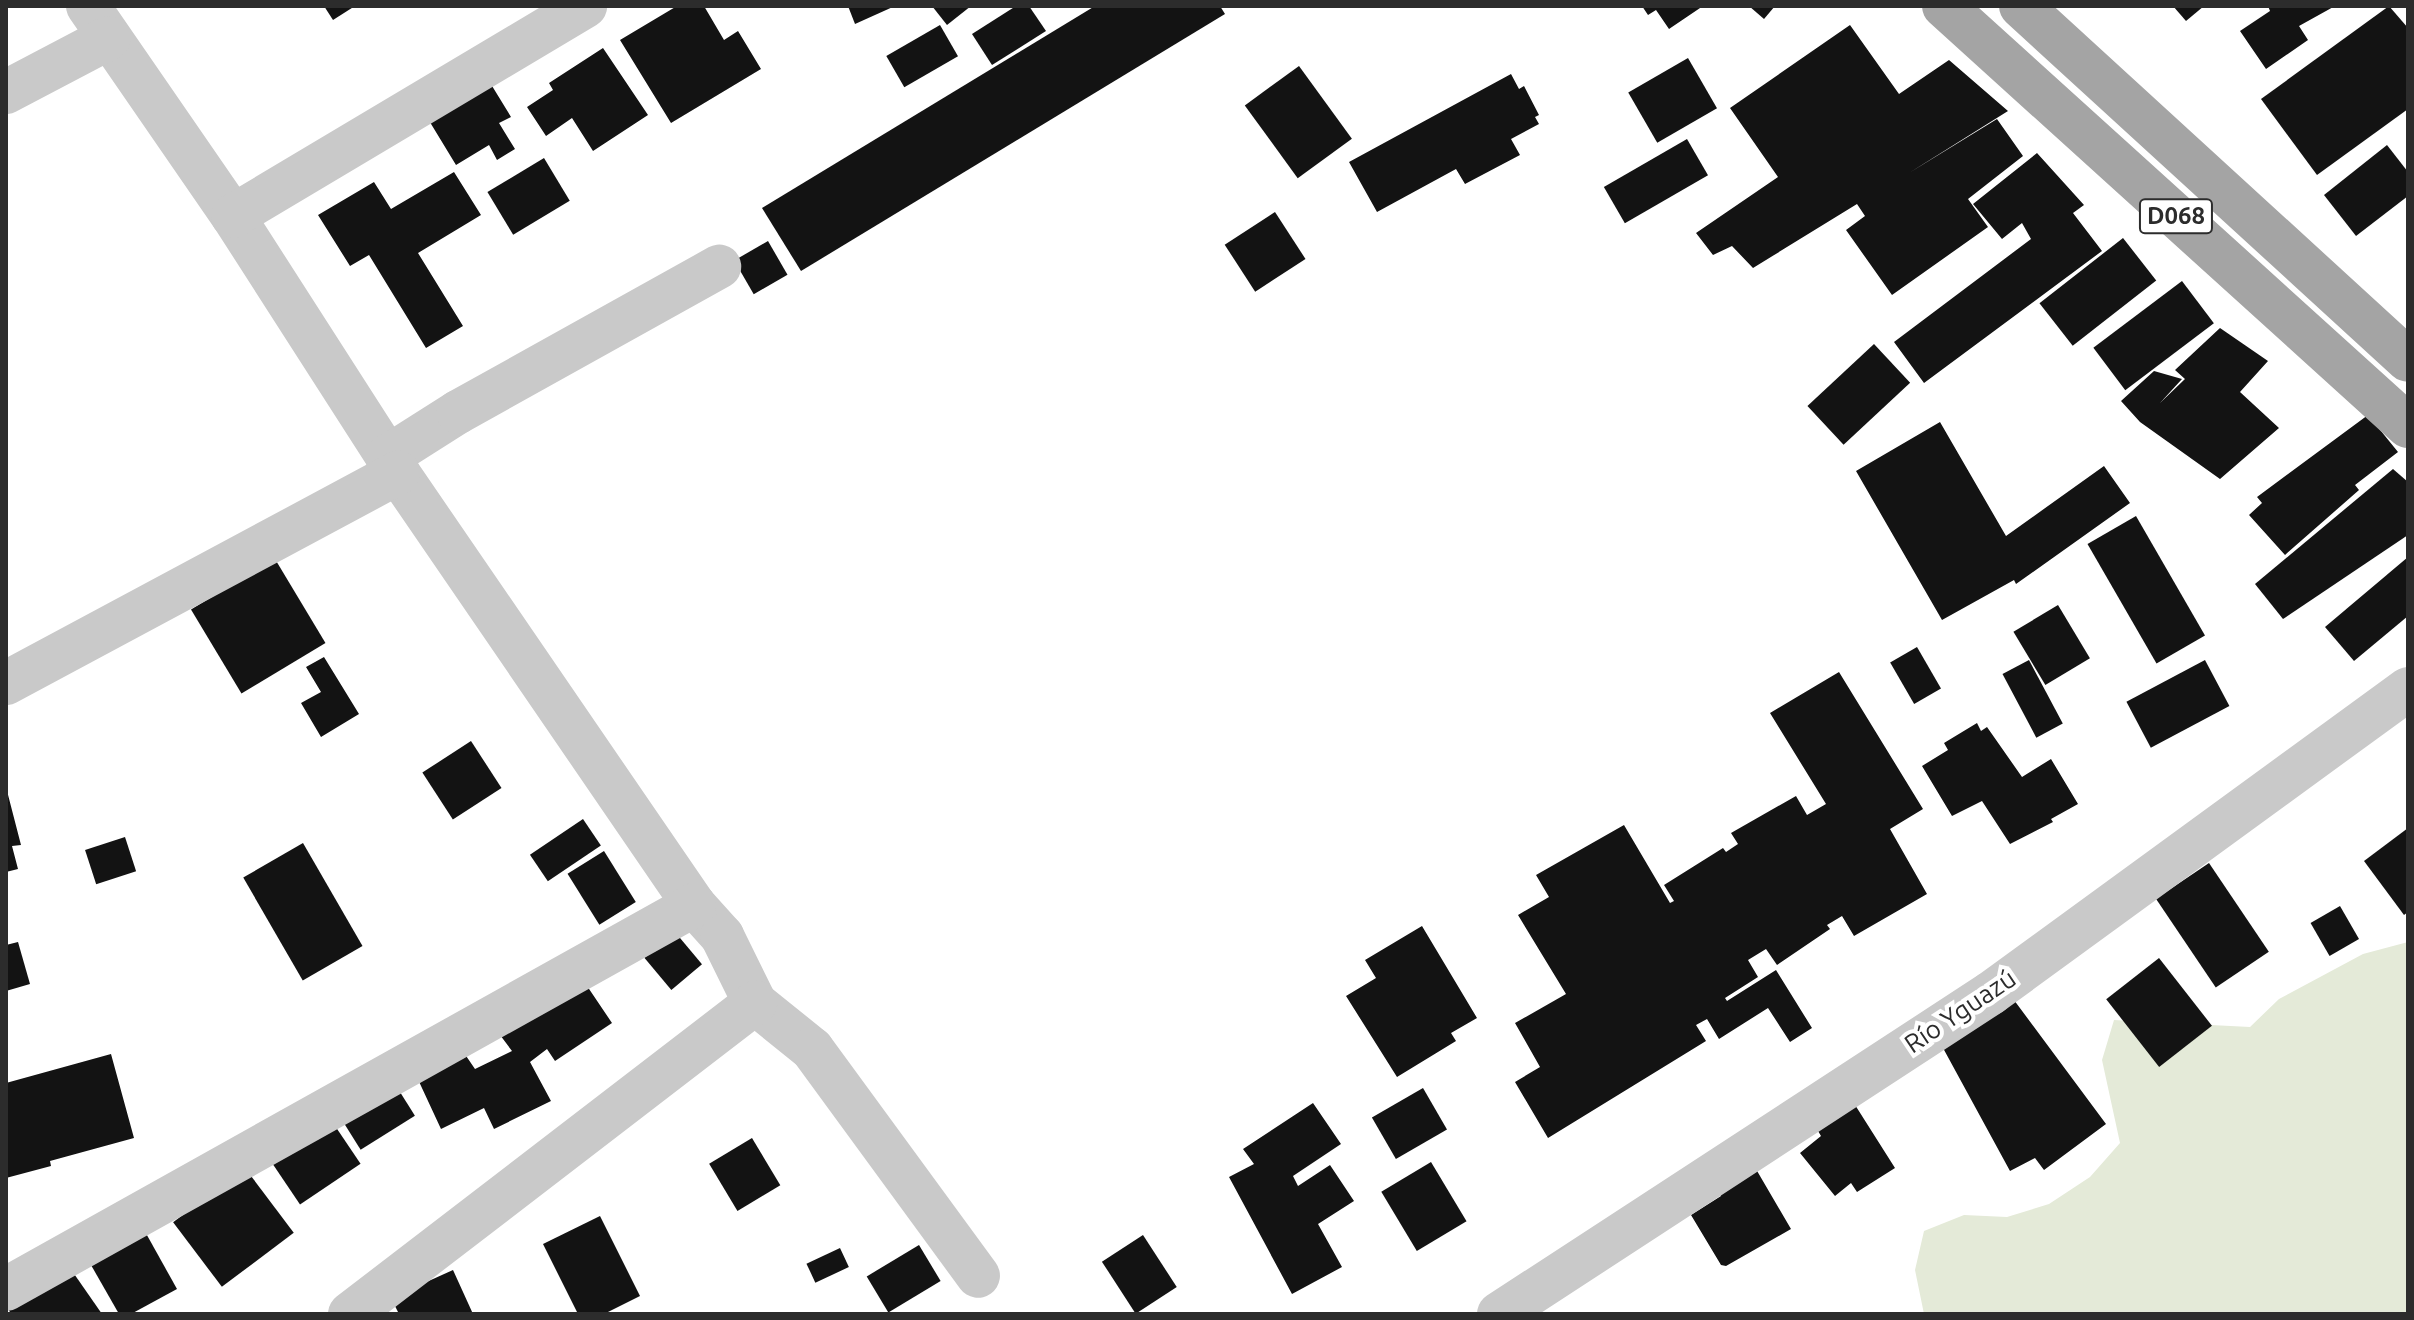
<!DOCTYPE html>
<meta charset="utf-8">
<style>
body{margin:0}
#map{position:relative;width:2414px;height:1320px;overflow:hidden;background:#fff;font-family:Ubuntu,sans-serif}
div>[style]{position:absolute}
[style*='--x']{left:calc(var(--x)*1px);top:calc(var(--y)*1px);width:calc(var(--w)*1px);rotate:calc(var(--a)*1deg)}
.green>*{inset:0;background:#e4ead8}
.building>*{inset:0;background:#131313;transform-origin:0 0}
.minor>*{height:44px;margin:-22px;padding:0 22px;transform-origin:22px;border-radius:22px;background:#c9c9c9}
.major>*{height:44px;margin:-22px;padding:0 22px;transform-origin:22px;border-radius:22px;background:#a4a4a4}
span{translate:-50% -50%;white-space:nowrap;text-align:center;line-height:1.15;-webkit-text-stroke:8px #fff;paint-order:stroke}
.shield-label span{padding:2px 6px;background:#fff;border:2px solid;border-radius:6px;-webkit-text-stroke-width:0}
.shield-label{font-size:24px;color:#2c2c2c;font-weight:700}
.street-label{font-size:26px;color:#2c2c2c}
.frame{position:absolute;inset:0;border:8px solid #2c2c2c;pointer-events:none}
</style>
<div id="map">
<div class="green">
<i style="clip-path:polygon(2408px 942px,2408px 1314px,1924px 1314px,1915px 1270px,1924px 1231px,1964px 1215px,2007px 1217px,2049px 1204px,2090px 1177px,2120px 1143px,2102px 1060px,2114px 1020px,2250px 1027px,2279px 999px,2363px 954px)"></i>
</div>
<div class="building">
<i style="clip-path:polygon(324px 6px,355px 6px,333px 20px)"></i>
<i style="clip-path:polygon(677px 6px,704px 6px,724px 40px,738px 31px,761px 69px,671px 123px,620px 40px)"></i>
<i style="clip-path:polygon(848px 6px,895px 6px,855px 24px)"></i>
<i style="clip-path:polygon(932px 6px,971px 6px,947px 25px)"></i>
<i style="clip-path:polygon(1016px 6px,1029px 6px,1046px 31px,992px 65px,972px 34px)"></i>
<i style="clip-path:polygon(1095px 6px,1220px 6px,1225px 14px,801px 271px,762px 208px)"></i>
<i style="clip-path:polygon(1642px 6px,1703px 6px,1669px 29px,1656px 10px,1648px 15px)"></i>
<i style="clip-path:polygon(1749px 6px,1775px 6px,1764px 19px)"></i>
<i style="clip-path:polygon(2173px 6px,2204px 6px,2186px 21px)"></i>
<i style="clip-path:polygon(2268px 6px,2335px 6px,2299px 26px,2308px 40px,2266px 69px,2240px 31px,2270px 11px)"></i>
<i style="clip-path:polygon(2389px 6px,2408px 28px,2408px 109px,2317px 175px,2261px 99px)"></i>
<i style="left:940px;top:25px;width:36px;height:62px;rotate:60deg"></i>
<i style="clip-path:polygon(1850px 25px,1899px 94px,1949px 60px,2008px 111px,1909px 173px,1997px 119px,2023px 156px,1968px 199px,1988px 227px,1892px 295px,1846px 230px,1865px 216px,1857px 204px,1753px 268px,1732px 246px,1713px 255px,1696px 233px,1778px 177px,1730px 108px)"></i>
<i style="clip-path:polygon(603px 48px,648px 115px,593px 151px,572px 118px,546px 136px,527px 107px,553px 90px,549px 83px)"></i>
<i style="left:1688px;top:58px;width:58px;height:69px;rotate:60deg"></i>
<i style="left:1299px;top:66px;width:90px;height:67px;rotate:54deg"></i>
<i style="clip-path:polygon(1511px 74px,1519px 89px,1524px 86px,1539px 115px,1535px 117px,1539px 124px,1511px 139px,1520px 155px,1465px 184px,1456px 169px,1377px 212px,1349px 162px)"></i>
<i style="clip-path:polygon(489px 81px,511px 117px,499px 123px,515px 149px,497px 160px,489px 145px,456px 165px,425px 114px)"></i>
<i style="left:1687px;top:139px;width:42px;height:96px;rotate:60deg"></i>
<i style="clip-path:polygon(2387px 145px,2408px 172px,2408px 196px,2356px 236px,2324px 195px)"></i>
<i style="clip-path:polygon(2037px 153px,2084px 205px,2073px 213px,2102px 251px,1924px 383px,1894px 342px,2031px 239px,2022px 223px,2002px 239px,1973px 204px)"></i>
<i style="left:544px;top:158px;width:50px;height:66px;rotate:59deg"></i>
<i style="clip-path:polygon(454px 172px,481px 215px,418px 253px,463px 326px,426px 348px,369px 255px,350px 266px,318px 215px,374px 182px,391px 209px)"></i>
<i style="left:1275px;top:212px;width:56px;height:60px;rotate:57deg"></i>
<i style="left:2123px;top:238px;width:54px;height:106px;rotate:52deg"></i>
<i style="left:768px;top:241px;width:39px;height:39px;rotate:60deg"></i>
<i style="left:2182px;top:281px;width:53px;height:111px;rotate:53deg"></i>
<i style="clip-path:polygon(2220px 328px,2268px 361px,2240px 392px,2279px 428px,2220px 479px,2140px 422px,2121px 401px,2154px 371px,2182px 379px,2160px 403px,2185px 379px,2175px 370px)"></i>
<i style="left:1874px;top:344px;width:53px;height:91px;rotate:47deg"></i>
<i style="clip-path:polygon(2368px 415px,2398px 452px,2355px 485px,2359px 490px,2285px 555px,2249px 515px,2262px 503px,2257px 497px)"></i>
<i style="clip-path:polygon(1940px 422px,2006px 536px,2104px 466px,2130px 503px,2016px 584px,2014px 580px,1942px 620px,1856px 471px)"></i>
<i style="clip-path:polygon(2393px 469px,2408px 482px,2408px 535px,2283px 619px,2255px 584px)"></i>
<i style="left:2136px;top:516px;width:138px;height:56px;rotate:60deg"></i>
<i style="clip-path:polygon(2408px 557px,2408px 616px,2354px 661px,2325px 627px)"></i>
<i style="left:275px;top:559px;width:98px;height:98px;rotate:59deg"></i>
<i style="left:2058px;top:605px;width:62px;height:52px;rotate:59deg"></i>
<i style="left:1917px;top:647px;width:48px;height:31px;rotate:60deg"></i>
<i style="clip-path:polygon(324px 657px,359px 714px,321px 737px,301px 703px,321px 692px,306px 667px)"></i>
<i style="left:2029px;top:660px;width:72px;height:30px;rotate:62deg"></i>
<i style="left:2205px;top:660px;width:52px;height:89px;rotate:62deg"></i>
<i style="clip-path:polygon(1839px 672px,1923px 809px,1890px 829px,1927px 894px,1854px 936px,1842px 916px,1827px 925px,1830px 929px,1777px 965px,1766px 949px,1748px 960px,1758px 977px,1725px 998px,1727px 1001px,1776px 970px,1812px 1028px,1790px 1042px,1768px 1008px,1719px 1039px,1707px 1019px,1696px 1025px,1706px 1041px,1548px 1138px,1515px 1082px,1540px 1067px,1515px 1023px,1566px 994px,1518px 915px,1549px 897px,1536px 875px,1624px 825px,1670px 903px,1674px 901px,1664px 885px,1723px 848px,1726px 852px,1738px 844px,1731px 833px,1796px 796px,1807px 815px,1826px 804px,1770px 713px)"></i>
<i style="clip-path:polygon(1977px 723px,1981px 731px,1987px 727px,2022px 777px,2051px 759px,2078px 804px,2051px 819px,2053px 822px,2010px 844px,1982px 801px,1952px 816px,1922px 766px,1948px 750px,1944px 743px)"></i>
<i style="left:471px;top:741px;width:56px;height:58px;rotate:57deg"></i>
<i style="clip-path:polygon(6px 787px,21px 845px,12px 846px,18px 869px,6px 872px)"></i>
<i style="left:583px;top:819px;width:32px;height:64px;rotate:56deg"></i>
<i style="clip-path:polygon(2408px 828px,2408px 912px,2404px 915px,2364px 861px)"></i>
<i style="left:125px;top:837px;width:36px;height:42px;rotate:72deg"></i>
<i style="left:303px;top:843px;width:119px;height:69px;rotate:60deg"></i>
<i style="left:604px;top:851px;width:60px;height:43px;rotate:58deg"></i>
<i style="left:2209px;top:863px;width:107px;height:64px;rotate:56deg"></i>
<i style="left:2340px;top:906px;width:38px;height:34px;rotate:60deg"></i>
<i style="clip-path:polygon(1422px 926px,1477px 1018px,1451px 1033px,1456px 1041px,1397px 1077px,1346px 996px,1376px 978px,1365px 960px)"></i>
<i style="left:675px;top:932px;width:42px;height:40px;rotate:50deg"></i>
<i style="clip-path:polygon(18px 942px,30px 984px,6px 991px,6px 945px)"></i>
<i style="left:2159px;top:958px;width:86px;height:67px;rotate:52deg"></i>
<i style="clip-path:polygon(581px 977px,612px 1023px,555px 1061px,547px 1049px,530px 1062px,551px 1101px,494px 1129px,484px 1108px,441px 1129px,415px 1073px,460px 1047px,475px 1069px,512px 1051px,494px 1027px)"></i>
<i style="clip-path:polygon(2011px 996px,2106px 1124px,2044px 1170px,2035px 1158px,2010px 1171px,1943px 1048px)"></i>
<i style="clip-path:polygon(111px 1054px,134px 1138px,50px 1161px,51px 1166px,6px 1178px,6px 1083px)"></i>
<i style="left:390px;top:1076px;width:47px;height:64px;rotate:58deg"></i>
<i style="left:1423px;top:1088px;width:48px;height:59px;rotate:60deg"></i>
<i style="clip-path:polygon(1850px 1097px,1895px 1168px,1857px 1192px,1851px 1183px,1835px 1196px,1800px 1153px,1821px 1136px,1812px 1121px)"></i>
<i style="clip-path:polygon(1313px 1103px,1341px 1144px,1293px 1176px,1298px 1186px,1330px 1165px,1354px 1201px,1318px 1224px,1342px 1267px,1292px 1294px,1229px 1177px,1254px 1164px,1243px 1149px)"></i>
<i style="left:327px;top:1114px;width:60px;height:73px;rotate:56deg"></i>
<i style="left:752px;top:1138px;width:55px;height:50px;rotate:59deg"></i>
<i style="left:1431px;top:1162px;width:69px;height:58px;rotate:59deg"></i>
<i style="clip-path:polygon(1753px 1164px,1791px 1229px,1726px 1266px,1721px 1265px,1691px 1215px,1721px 1196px,1715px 1186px)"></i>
<i style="left:245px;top:1168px;width:81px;height:90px;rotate:53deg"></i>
<i style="clip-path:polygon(600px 1216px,640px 1296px,604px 1314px,578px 1314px,543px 1244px)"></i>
<i style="clip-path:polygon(143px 1228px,177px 1289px,131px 1314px,119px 1314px,87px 1258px)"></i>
<i style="left:1143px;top:1235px;width:62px;height:49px;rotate:57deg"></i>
<i style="left:919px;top:1245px;width:42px;height:61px;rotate:59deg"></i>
<i style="left:840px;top:1248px;width:21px;height:37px;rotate:65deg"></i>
<i style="clip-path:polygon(70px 1268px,102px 1314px,11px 1314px,6px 1305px)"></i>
<i style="clip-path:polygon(453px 1270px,473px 1314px,399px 1314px,391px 1298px)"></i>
</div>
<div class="minor">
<i style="--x:88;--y:6;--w:255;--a:55.4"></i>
<i style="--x:233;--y:216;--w:305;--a:57.3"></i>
<i style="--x:398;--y:473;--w:524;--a:55.58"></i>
<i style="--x:694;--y:905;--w:42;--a:47.9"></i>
<i style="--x:722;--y:936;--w:75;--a:63.8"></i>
<i style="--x:755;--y:1003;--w:73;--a:38.9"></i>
<i style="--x:812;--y:1049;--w:281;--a:53.8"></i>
<i style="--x:6;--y:92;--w:116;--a:-27.7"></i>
<i style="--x:233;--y:216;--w:410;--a:-30.8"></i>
<i style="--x:387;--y:457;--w:84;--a:-32.4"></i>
<i style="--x:458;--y:412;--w:299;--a:-29.1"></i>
<i style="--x:6;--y:683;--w:445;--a:-28.2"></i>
<i style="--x:6;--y:1289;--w:788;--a:-29.17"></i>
<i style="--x:350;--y:1314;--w:511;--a:-37.52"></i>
<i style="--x:1499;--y:1314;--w:587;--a:-33.12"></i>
<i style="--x:1991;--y:993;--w:516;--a:-36.09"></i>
</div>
<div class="major">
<i style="--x:1944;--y:6;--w:626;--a:42.15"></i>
<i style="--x:2021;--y:6;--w:524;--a:42.45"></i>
</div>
<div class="shield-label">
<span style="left:2176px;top:216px">D068</span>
</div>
<div class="street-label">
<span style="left:1960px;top:1011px;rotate:-34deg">Río Yguazú</span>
</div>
<div class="frame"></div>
</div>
